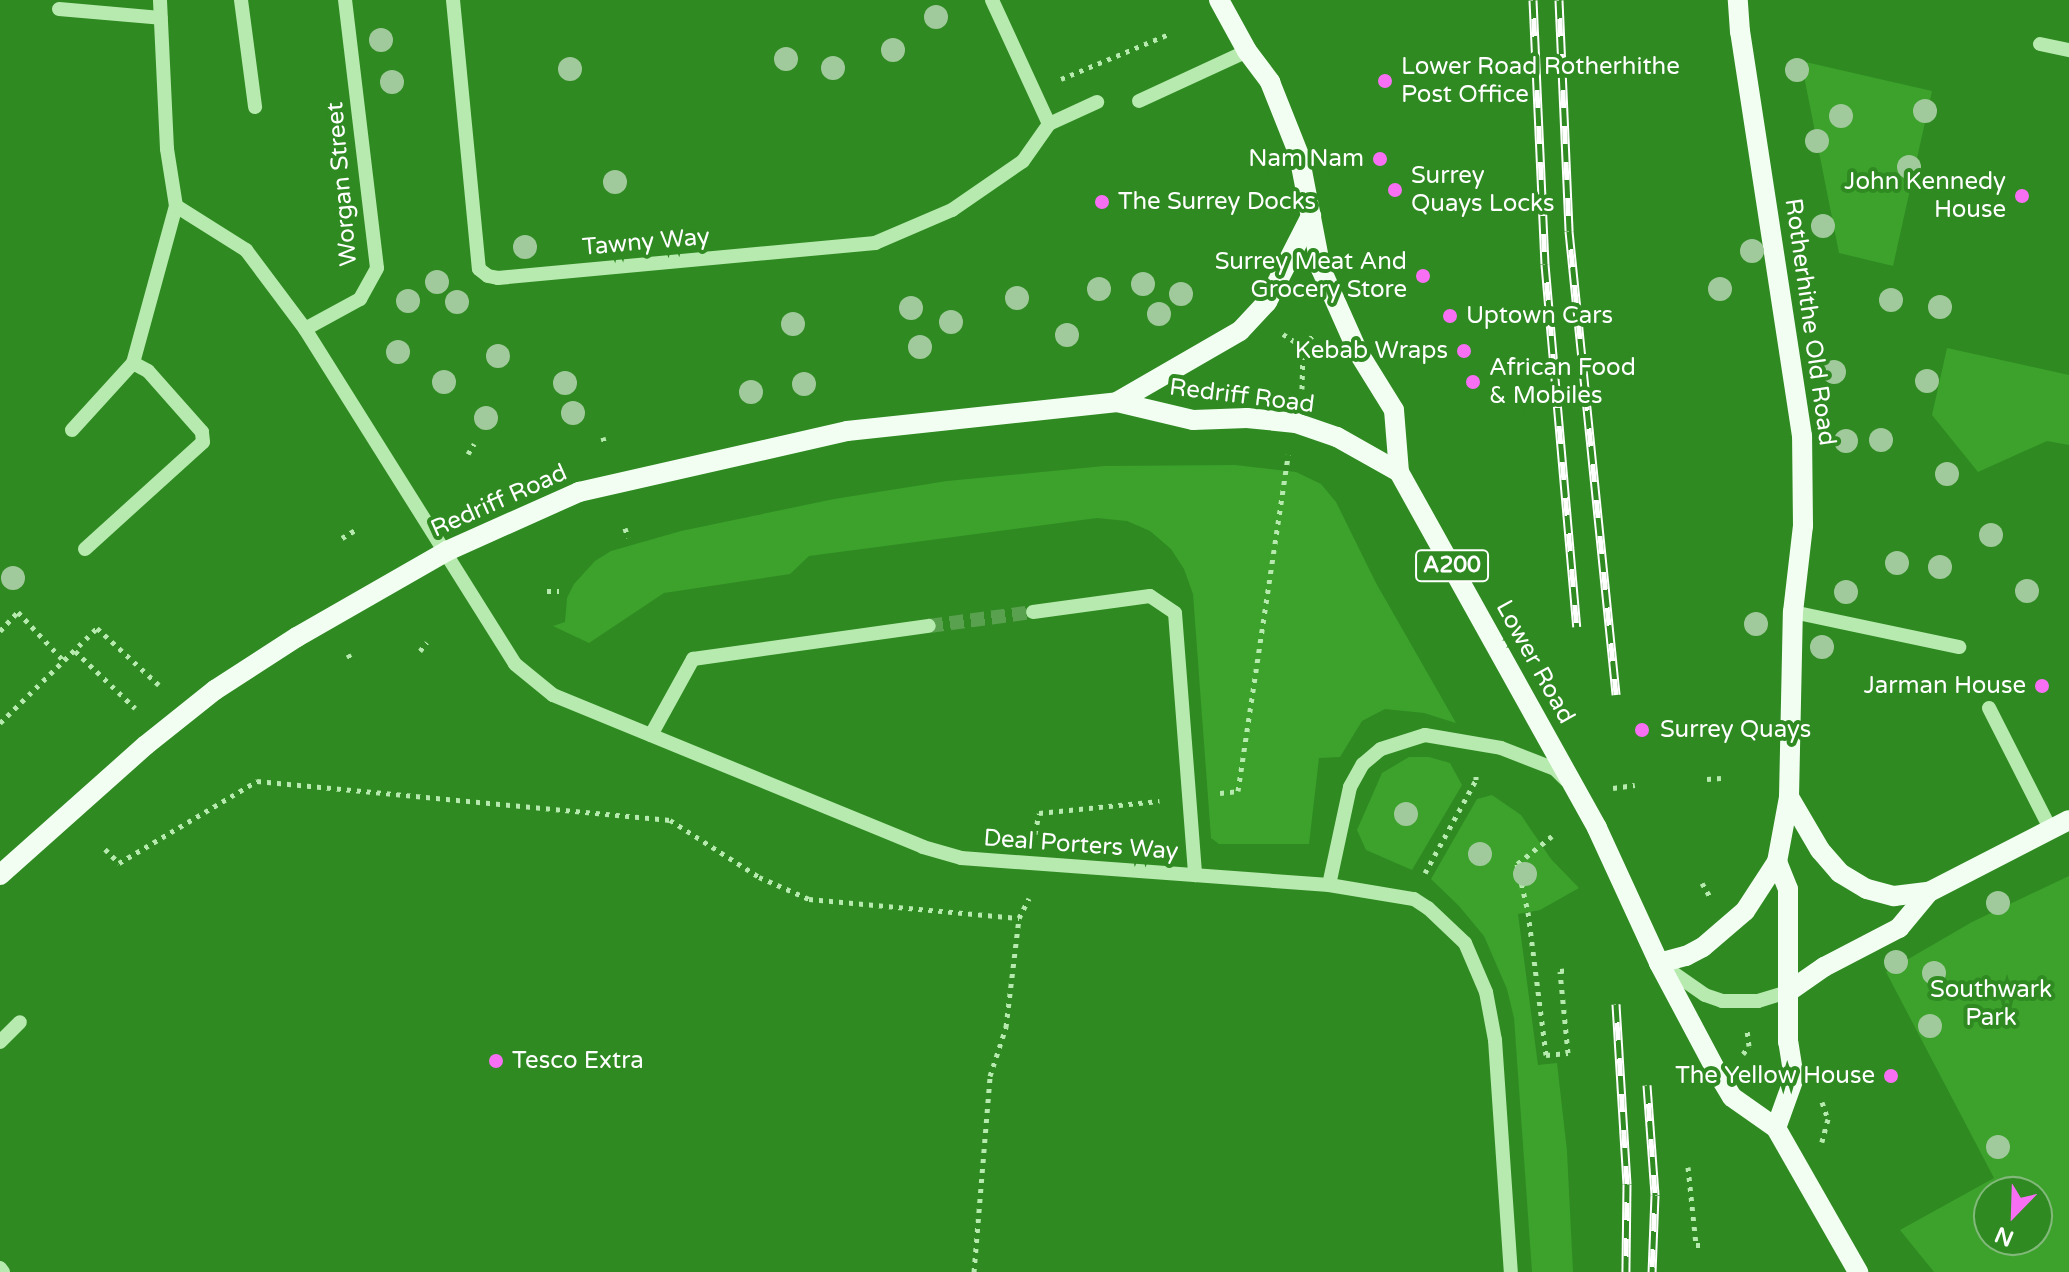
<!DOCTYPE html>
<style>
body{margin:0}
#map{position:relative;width:2069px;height:1272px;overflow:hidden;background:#2f8a22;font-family:"Varela Round",sans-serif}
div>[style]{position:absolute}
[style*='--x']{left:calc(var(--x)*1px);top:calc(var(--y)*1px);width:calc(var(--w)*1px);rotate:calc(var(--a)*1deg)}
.green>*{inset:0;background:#3ca22c}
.minor-tunnel>*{height:14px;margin-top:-7px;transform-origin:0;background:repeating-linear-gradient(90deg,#59a14e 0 14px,transparent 0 21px)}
.path>*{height:5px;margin-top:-2.5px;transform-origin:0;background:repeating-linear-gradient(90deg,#b7eaae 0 4px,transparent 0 10px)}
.minor>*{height:14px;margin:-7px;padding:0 7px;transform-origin:7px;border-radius:7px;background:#b7eaae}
.major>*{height:20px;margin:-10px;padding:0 10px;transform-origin:10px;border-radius:10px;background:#f3fef2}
.rail>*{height:9px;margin-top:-4.5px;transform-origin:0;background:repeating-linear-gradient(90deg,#2f8a22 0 18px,#fff 0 36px);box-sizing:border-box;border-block:2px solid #fff}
.major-bridge>*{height:20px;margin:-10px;padding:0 10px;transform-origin:10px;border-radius:10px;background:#f3fef2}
.trees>*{width:24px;height:24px;margin:-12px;border-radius:50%;background:#a1ca9c}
.dots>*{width:22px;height:22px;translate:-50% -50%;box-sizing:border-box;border:4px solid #2f8a22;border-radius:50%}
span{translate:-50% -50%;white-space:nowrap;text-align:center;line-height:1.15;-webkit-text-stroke:8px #2f8a22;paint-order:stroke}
.shield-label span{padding:2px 6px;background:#2f8a22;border:2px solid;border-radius:6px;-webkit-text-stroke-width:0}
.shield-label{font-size:22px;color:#fff;font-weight:700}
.poi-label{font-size:24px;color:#fff}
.left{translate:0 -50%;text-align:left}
.right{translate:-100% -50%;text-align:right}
.street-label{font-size:24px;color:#fff}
.park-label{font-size:24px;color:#fff}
.north{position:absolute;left:1973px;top:1176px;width:80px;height:80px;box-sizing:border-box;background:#2f8a22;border:2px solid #82b97a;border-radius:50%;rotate:203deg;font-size:22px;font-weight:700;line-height:32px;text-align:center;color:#fff}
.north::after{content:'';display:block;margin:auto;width:28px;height:36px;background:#f770f4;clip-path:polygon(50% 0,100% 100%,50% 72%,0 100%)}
</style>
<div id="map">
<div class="green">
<i style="clip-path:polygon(1801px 61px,1932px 91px,1893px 266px,1839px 253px)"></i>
<i style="clip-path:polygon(1947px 348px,2069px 375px,2069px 445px,2047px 441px,1978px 472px,1932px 415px)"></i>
<i style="clip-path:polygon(1235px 465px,1296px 472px,1321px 484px,1336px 502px,1376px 583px,1456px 723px,1424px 713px,1385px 709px,1362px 721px,1340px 757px,1319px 758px,1309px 844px,1219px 844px,1211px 838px,1193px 594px,1184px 569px,1171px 549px,1150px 531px,1127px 521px,1097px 518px,809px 556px,790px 574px,664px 593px,589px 643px,553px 626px,565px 622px,567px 598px,574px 584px,595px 561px,611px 551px,681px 531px,834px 499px,947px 481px,1104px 466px)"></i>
<i style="clip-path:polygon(1409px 757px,1429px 757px,1450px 763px,1462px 785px,1412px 870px,1366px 850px,1357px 830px,1382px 773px)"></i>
<i style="clip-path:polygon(1492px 795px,1521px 815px,1551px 859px,1579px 888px,1540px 910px,1518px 914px,1538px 1065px,1557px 1063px,1567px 1151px,1573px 1272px,1532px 1272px,1514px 1018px,1507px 989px,1484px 936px,1459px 906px,1431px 879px,1477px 799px)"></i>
<i style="clip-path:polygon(evenodd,2069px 876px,2069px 1272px,1934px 1272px,1900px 1230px,1994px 1178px,1886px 972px,1972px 922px,2069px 876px,1989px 1192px,2037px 1192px,2037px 1240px,1989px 1240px,1989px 1192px)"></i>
</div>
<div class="minor-tunnel">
<i style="--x:929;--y:626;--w:105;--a:-7.7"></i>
</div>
<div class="path">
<i style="--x:1061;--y:79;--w:117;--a:-22.6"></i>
<i style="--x:1373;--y:294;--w:23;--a:-29"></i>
<i style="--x:1283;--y:334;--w:24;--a:33"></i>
<i style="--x:1302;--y:389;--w:42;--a:-88.6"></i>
<i style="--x:1303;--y:347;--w:16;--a:-50"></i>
<i style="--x:603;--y:437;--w:9;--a:77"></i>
<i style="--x:468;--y:454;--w:12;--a:-59"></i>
<i style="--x:625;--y:528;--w:10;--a:73"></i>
<i style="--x:342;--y:538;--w:17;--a:-31"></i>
<i style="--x:547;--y:591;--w:12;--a:0"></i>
<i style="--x:0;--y:631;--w:26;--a:-47"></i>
<i style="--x:18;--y:612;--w:67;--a:46.8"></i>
<i style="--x:75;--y:651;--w:83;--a:43.5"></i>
<i style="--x:420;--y:651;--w:11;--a:-52"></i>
<i style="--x:348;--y:654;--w:8;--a:60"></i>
<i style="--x:0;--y:723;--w:136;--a:-44.4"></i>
<i style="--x:97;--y:628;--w:84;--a:42.6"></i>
<i style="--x:1707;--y:779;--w:14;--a:-4"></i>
<i style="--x:1613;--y:788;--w:22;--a:-8"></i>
<i style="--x:1220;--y:793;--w:18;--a:-6"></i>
<i style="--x:1238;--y:791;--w:340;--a:-81.5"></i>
<i style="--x:1035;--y:834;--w:21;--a:-79"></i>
<i style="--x:1039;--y:813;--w:121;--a:-5.7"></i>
<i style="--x:1552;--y:836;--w:45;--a:141.3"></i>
<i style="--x:1517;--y:864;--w:49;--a:77.1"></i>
<i style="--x:1528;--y:912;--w:144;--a:82.8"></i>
<i style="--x:1546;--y:1055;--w:22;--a:-5"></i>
<i style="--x:1568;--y:1053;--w:82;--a:-95.6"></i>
<i style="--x:1560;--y:971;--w:9;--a:-6"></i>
<i style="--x:105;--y:849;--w:20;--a:45"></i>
<i style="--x:119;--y:863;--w:161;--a:-30.7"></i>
<i style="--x:257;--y:781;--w:415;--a:5.4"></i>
<i style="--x:670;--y:820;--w:106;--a:32.6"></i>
<i style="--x:759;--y:877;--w:55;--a:23.7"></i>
<i style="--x:809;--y:899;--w:211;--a:5.2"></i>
<i style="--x:1425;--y:873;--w:106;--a:-61.3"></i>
<i style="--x:1476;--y:780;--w:8;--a:-90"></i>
<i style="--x:1702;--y:883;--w:16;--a:60"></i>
<i style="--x:1743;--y:1054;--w:10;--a:-53"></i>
<i style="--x:1749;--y:1046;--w:16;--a:-97"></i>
<i style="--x:1822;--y:1102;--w:18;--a:71"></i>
<i style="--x:1828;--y:1119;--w:24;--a:105"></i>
<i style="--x:1688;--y:1167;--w:78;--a:84.1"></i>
<i style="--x:1696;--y:1245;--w:10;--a:0"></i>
<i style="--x:974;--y:1272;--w:197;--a:-85.3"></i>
<i style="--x:990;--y:1076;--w:52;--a:-71.9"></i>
<i style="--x:1006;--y:1027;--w:110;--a:-83.2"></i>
<i style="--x:1019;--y:918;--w:22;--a:-63"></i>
</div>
<div class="minor">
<i style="--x:241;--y:0;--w:108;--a:82.5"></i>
<i style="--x:453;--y:0;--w:270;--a:84.5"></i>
<i style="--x:479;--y:269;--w:11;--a:38"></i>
<i style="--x:488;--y:276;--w:10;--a:11"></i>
<i style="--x:498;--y:278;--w:379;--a:-5.3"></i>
<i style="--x:875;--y:243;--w:84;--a:-23.2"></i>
<i style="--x:952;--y:210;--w:86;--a:-34.6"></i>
<i style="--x:1023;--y:161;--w:45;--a:-54.9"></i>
<i style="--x:1049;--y:124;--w:53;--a:-24.6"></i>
<i style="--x:992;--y:0;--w:136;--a:65.3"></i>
<i style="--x:59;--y:9;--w:102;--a:5"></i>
<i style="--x:2040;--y:44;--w:30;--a:12"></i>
<i style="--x:1139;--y:101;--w:119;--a:-24.8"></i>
<i style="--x:176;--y:206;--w:83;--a:32.2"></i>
<i style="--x:246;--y:250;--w:99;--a:53.2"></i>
<i style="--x:305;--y:329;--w:395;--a:57.9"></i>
<i style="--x:515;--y:664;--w:49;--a:39.2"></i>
<i style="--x:553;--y:695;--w:400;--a:22.3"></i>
<i style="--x:923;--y:847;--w:40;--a:16"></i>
<i style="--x:961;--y:858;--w:369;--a:4.2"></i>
<i style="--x:1329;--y:885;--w:86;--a:9.4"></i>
<i style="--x:1414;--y:899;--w:17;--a:33"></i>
<i style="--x:1428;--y:908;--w:51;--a:43.4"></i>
<i style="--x:1465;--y:943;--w:53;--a:66.8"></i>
<i style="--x:1486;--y:992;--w:49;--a:79.4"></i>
<i style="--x:1495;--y:1040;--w:233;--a:86.1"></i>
<i style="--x:305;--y:329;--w:63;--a:-28.6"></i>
<i style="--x:360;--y:299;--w:35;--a:-61"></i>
<i style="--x:377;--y:268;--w:270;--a:-96.8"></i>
<i style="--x:72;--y:430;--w:91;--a:-47.7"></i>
<i style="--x:133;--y:363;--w:163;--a:-74.7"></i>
<i style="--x:176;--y:206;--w:58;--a:-99"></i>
<i style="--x:167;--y:149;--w:149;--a:-92.7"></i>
<i style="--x:85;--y:549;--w:159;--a:-42.2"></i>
<i style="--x:203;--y:442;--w:10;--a:-96"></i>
<i style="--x:202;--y:432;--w:81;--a:-131.5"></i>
<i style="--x:148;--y:371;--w:17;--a:-152"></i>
<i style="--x:1033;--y:612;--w:118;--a:-7.8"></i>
<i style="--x:1150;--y:596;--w:30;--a:34"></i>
<i style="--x:1175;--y:613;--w:263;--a:85.6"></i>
<i style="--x:1793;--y:612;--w:170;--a:11.9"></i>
<i style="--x:1989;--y:708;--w:137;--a:63.1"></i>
<i style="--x:651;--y:735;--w:87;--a:-61.1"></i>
<i style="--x:693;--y:659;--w:238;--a:-8"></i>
<i style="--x:1329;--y:885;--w:100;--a:-77.9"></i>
<i style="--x:1350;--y:787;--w:26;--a:-61"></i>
<i style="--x:1363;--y:764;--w:23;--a:-40"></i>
<i style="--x:1381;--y:749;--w:46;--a:-17.7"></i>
<i style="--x:1425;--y:735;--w:77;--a:9.7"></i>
<i style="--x:1501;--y:748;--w:58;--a:21.3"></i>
<i style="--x:1555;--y:769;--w:16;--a:45"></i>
<i style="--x:1662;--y:965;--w:52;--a:34.9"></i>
<i style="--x:1705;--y:995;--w:18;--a:19"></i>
<i style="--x:1722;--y:1001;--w:36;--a:0"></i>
<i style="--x:1758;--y:1001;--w:31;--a:-17"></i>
<i style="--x:0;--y:1042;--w:28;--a:-45"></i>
<i style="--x:0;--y:1268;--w:5;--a:53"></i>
</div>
<div class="major">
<i style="--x:1219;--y:0;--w:58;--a:61.2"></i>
<i style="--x:1247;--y:51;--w:39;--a:53"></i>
<i style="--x:1270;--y:82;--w:79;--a:68.3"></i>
<i style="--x:1299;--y:155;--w:116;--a:79.1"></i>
<i style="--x:1321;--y:269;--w:91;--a:66"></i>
<i style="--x:1358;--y:352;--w:68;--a:58.2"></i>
<i style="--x:1394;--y:410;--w:62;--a:85.4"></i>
<i style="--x:1399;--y:472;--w:407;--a:60.9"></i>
<i style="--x:1597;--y:828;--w:149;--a:65.3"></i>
<i style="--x:1659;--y:963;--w:123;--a:62"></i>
<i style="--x:1717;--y:1072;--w:29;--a:59"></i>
<i style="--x:1732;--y:1097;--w:54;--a:35.2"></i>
<i style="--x:1776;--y:1128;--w:166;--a:60.3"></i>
<i style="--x:1117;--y:402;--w:142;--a:-30"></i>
<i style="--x:1240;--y:331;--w:40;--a:-47"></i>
<i style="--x:1267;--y:302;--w:97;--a:-62.9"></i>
<i style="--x:146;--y:745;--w:88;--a:-38.6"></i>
<i style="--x:215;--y:690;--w:98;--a:-32.9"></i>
<i style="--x:297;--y:637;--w:173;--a:-29.8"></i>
<i style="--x:447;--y:551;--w:145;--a:-24.1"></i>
<i style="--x:579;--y:492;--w:275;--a:-12.8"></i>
<i style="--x:847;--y:431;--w:272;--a:-6.1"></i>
<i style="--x:1117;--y:402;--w:78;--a:13.3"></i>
<i style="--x:1193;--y:420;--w:54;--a:-2.1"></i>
<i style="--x:1247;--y:418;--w:49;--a:5.8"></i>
<i style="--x:1296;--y:423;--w:43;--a:18.9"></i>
<i style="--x:1337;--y:437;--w:71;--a:29.4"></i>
<i style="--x:1789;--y:797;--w:61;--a:59.7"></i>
<i style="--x:1820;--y:850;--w:30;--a:49"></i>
<i style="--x:1840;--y:873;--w:31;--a:31"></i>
<i style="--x:1867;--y:889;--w:28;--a:15"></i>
<i style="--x:1894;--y:896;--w:35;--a:-7"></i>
<i style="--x:1929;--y:892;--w:157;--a:-27.2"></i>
<i style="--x:1659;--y:963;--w:28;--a:-15"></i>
<i style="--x:1686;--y:956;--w:19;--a:-28"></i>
<i style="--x:1703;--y:947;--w:55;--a:-40.6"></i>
<i style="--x:1745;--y:911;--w:59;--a:-56.9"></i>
<i style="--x:1777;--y:862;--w:66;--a:-79.5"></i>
<i style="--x:1789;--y:797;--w:185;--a:-88.8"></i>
<i style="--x:1793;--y:612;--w:87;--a:-83.4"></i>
<i style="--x:1803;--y:526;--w:90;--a:-90.6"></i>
<i style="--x:1802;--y:436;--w:409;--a:-98.7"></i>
<i style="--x:1740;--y:32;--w:32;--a:-94"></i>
<i style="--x:1788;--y:992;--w:44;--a:-34.8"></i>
<i style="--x:1824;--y:967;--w:85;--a:-27.5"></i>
<i style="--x:1899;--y:928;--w:47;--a:-50.2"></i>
<i style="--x:1776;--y:1128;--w:53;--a:-70.2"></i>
<i style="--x:1794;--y:1078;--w:36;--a:-99"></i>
<i style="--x:1788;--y:1042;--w:153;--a:-90"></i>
<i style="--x:1788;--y:889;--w:29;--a:-112"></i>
</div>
<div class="rail">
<i style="--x:1533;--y:0;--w:264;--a:87.4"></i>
<i style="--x:1545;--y:264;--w:364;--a:85"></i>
<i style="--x:1559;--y:0;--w:231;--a:87.5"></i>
<i style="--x:1569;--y:231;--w:466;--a:84.2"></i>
<i style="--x:1616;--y:1004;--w:180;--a:86.5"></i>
<i style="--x:1627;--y:1184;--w:88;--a:90.7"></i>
<i style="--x:1647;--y:1085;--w:110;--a:85.8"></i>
<i style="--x:1655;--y:1195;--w:77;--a:92.2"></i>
</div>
<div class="major-bridge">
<i style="--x:0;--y:875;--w:195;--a:-41.7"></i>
</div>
<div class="trees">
<i style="left:936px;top:17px"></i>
<i style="left:381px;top:40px"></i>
<i style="left:893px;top:50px"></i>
<i style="left:786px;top:59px"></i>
<i style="left:833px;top:68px"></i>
<i style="left:570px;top:69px"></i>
<i style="left:1797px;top:70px"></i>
<i style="left:392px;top:82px"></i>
<i style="left:1925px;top:111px"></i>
<i style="left:1841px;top:116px"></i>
<i style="left:1817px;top:141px"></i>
<i style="left:1909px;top:167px"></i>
<i style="left:615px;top:182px"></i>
<i style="left:1823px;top:226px"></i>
<i style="left:525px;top:247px"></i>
<i style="left:1752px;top:251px"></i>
<i style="left:437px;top:282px"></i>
<i style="left:1143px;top:284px"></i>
<i style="left:1099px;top:289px"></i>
<i style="left:1720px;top:289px"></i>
<i style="left:1181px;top:294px"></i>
<i style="left:1017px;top:298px"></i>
<i style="left:1891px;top:300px"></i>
<i style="left:408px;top:301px"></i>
<i style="left:457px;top:302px"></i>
<i style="left:1940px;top:307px"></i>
<i style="left:911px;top:308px"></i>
<i style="left:1159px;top:314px"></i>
<i style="left:951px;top:322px"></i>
<i style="left:793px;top:324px"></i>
<i style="left:1067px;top:335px"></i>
<i style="left:920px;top:347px"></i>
<i style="left:398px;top:352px"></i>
<i style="left:498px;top:356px"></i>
<i style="left:1834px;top:372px"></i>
<i style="left:1927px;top:381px"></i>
<i style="left:444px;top:382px"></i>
<i style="left:565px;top:383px"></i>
<i style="left:804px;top:384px"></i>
<i style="left:751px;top:392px"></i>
<i style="left:573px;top:413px"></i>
<i style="left:486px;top:418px"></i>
<i style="left:1881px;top:440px"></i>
<i style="left:1846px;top:441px"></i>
<i style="left:1947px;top:474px"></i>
<i style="left:1991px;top:535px"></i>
<i style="left:1897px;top:563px"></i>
<i style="left:1940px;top:567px"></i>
<i style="left:13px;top:578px"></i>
<i style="left:2027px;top:591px"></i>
<i style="left:1846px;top:592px"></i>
<i style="left:1756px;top:624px"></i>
<i style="left:1822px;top:647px"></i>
<i style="left:1406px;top:814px"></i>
<i style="left:1480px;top:854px"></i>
<i style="left:1525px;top:874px"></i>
<i style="left:1998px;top:903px"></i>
<i style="left:1896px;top:962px"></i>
<i style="left:1934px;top:973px"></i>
<i style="left:1930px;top:1026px"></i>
<i style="left:1998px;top:1147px"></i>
</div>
<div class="dots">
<i style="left:1385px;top:81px;background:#f770f4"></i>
<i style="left:1380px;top:159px;background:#f770f4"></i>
<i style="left:1395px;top:190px;background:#f770f4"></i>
<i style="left:2022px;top:196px;background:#f770f4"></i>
<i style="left:1102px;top:202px;background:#f770f4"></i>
<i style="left:1423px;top:276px;background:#f770f4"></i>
<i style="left:1450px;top:316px;background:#f770f4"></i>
<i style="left:1464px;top:351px;background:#f770f4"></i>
<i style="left:1473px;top:382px;background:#f770f4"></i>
<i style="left:2042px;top:686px;background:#f770f4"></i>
<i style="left:1642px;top:730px;background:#f770f4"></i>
<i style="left:496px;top:1061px;background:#f770f4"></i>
<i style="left:1891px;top:1076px;background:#f770f4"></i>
</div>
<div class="shield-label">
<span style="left:1452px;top:566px">A200</span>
</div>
<div class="poi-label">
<span class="left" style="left:1401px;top:81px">Lower Road Rotherhithe<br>Post Office</span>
<span class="right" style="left:1364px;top:159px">Nam Nam</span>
<span class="left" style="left:1411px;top:190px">Surrey<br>Quays Locks</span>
<span class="right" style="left:2006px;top:196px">John Kennedy<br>House</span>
<span class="left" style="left:1118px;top:202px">The Surrey Docks</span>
<span class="right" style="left:1407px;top:276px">Surrey Meat And<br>Grocery Store</span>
<span class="left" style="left:1466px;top:316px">Uptown Cars</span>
<span class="right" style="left:1448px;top:351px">Kebab Wraps</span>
<span class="left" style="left:1489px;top:382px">African Food<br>&amp; Mobiles</span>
<span class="right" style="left:2026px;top:686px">Jarman House</span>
<span class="left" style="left:1660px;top:730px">Surrey Quays</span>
<span class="left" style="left:512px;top:1061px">Tesco Extra</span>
<span class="right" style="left:1875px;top:1076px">The Yellow House</span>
</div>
<div class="street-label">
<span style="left:342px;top:184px;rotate:-95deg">Worgan Street</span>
<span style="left:646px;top:242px;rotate:-5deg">Tawny Way</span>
<span style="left:1810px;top:322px;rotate:82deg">Rotherhithe Old Road</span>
<span style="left:1242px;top:396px;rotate:7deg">Redriff Road</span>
<span style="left:499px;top:501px;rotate:-24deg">Redriff Road</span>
<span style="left:1535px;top:662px;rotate:61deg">Lower Road</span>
<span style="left:1081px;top:845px;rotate:4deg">Deal Porters Way</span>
</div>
<div class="park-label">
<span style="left:1991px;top:1004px">Southwark<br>Park</span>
</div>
<div class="north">N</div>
</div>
